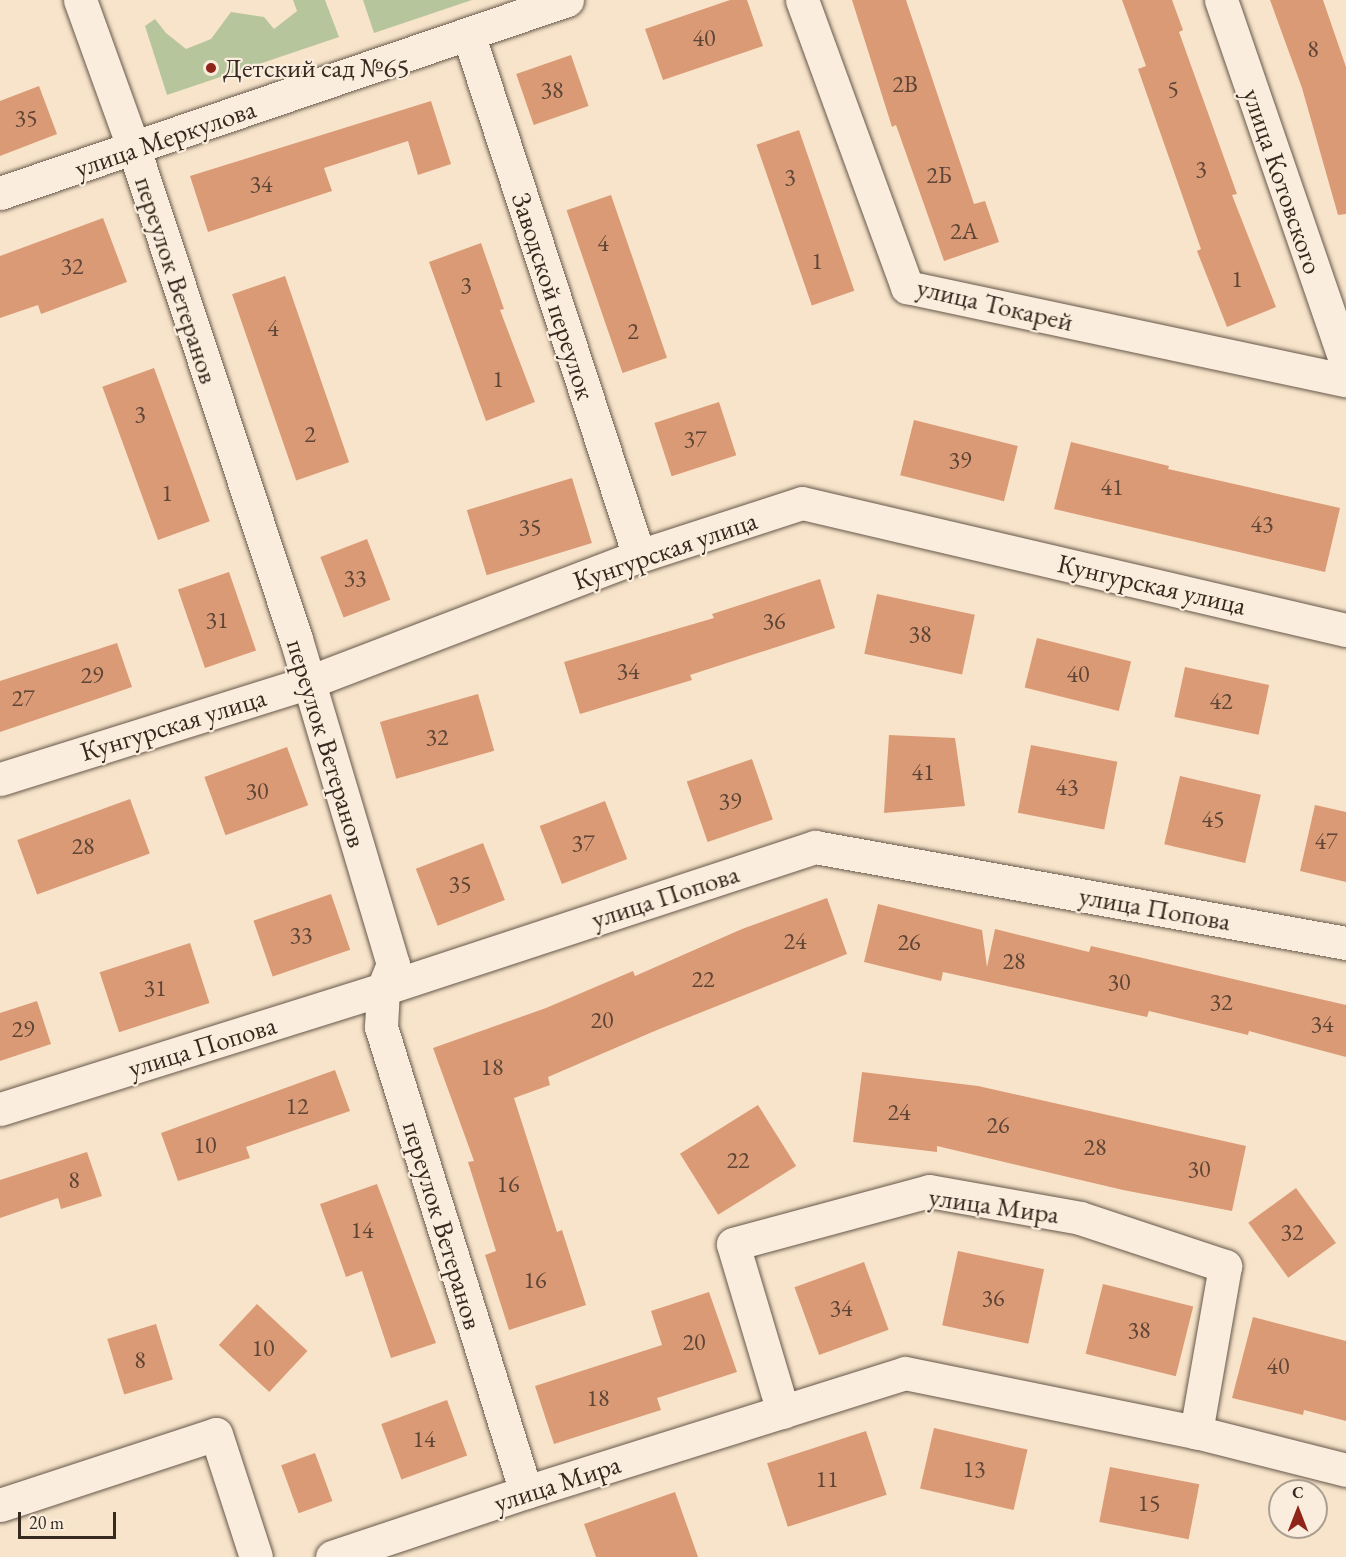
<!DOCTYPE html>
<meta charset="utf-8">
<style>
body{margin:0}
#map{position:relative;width:1346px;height:1557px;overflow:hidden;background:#f8e4ca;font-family:"EB Garamond",serif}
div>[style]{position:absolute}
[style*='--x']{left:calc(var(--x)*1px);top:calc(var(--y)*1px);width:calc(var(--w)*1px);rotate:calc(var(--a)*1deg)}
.green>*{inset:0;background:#b7c59c}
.building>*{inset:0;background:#db9a76;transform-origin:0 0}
.roads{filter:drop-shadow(0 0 2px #66584a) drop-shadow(0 0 2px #66584a)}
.minor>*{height:33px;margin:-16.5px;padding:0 16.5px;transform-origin:16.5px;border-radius:16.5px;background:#faeddd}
.dots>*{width:16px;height:16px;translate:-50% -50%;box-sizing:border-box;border:3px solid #faeddd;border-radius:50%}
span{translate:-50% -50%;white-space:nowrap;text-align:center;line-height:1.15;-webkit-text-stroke:4.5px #faeddd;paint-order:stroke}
.number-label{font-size:24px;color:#5e4536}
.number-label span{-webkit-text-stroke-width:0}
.poi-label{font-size:27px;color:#352920}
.left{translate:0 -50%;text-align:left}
.street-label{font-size:27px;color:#352920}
.north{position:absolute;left:1268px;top:1479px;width:60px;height:60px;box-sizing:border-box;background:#faeddd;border:2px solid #ab9f91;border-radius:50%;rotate:0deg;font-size:16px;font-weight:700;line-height:24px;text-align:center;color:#352920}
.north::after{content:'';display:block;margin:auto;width:21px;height:27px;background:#8f2418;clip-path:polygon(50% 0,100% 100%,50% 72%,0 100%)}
.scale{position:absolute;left:18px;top:1512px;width:98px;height:27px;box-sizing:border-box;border:3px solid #352920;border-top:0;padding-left:8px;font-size:18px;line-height:21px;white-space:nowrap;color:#352920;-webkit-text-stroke:4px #faeddd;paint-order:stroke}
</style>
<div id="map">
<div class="green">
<i style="clip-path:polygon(293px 0,325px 0,339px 37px,167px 95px,145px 26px,155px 19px,166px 33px,186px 49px,211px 39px,231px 12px,264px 17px,274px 29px,297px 11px)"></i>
<i style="clip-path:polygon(363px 0,472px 0,374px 33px)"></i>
</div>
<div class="building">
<i style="clip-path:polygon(730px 0,747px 0,763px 46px,663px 80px,645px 29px)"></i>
<i style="clip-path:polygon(852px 0,906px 0,974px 204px,985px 201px,999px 242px,944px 261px,896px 125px,892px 127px)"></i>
<i style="clip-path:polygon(1122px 0,1172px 0,1183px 30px,1179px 32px,1237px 194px,1232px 195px,1276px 307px,1227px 327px,1197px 251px,1201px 249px,1138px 69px,1146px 66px)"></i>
<i style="clip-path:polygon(1270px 0,1323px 0,1346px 67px,1346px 214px,1338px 215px,1302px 88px)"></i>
<i style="left:571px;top:55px;width:54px;height:58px;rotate:71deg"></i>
<i style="clip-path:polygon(39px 86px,57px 134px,0 156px,0 101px)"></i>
<i style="clip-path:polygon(431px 101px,451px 164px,418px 175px,408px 141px,324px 168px,332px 191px,208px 232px,190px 176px)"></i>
<i style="left:799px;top:130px;width:170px;height:45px;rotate:71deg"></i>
<i style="left:611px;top:195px;width:172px;height:47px;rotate:71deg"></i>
<i style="clip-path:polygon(103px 218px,127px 282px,41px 314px,38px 305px,0 318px,0 256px)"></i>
<i style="clip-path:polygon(481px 243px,504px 309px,500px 310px,535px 402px,486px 421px,429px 262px)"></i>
<i style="left:285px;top:276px;width:197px;height:56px;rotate:71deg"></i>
<i style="left:154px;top:368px;width:163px;height:55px;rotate:70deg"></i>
<i style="left:719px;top:402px;width:56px;height:68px;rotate:72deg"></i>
<i style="left:914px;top:420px;width:107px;height:57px;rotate:14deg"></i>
<i style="clip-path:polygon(1071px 442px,1169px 466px,1168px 469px,1340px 508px,1325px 572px,1054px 509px)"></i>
<i style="left:572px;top:478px;width:68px;height:110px;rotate:73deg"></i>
<i style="left:367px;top:539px;width:65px;height:50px;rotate:69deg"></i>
<i style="left:229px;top:572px;width:83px;height:54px;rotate:71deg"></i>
<i style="clip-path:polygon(820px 579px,835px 628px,690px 675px,692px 680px,580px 714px,564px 662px,714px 618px,712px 614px)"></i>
<i style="left:877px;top:594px;width:100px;height:61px;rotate:12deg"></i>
<i style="left:1037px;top:638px;width:97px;height:51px;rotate:14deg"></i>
<i style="clip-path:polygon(117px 643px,132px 687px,0 732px,0 681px)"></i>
<i style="left:1185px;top:667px;width:86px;height:51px;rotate:12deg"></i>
<i style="left:478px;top:694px;width:59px;height:102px;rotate:74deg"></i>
<i style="clip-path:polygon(889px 735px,955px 738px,965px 806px,884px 813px)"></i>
<i style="left:1031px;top:745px;width:88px;height:69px;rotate:11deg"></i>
<i style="left:287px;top:747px;width:62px;height:88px;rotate:70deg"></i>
<i style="left:752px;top:759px;width:64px;height:69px;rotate:71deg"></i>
<i style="left:1180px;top:776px;width:83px;height:70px;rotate:13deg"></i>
<i style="left:130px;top:799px;width:58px;height:120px;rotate:70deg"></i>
<i style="left:605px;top:801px;width:62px;height:70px;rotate:69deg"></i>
<i style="clip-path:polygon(1315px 805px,1346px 812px,1346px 882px,1300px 871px)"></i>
<i style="left:483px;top:843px;width:61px;height:72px;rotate:69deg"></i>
<i style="left:331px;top:894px;width:59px;height:82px;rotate:71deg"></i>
<i style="clip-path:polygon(827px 898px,847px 954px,657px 1030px,548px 1077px,550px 1085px,514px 1098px,557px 1232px,562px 1230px,586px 1305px,509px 1330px,485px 1255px,496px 1251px,468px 1162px,474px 1161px,433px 1048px,546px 1008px,633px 971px,635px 976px,742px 929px)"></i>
<i style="clip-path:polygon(878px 904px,982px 930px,987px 967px,995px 929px,1089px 952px,1091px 946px,1346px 1005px,1346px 1057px,1249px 1031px,1248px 1035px,1149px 1011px,1147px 1017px,943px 972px,941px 981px,864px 962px)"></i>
<i style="left:190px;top:943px;width:63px;height:95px;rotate:72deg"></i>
<i style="clip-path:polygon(37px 1001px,51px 1044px,0 1061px,0 1013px)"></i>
<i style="clip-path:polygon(335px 1070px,350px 1111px,246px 1147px,250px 1158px,178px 1181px,161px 1133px)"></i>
<i style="clip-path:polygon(862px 1072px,978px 1086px,1246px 1146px,1232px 1211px,1123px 1190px,937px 1146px,937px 1152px,853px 1142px)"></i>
<i style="left:758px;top:1105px;width:72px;height:92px;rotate:58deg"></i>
<i style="clip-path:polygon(87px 1152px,102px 1196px,61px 1209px,58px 1198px,0 1218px,0 1180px)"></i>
<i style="clip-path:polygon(377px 1184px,436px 1343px,391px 1358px,362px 1271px,346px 1277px,320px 1204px)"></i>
<i style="left:1296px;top:1188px;width:68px;height:59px;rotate:54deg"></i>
<i style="left:958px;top:1251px;width:88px;height:76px;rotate:12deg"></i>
<i style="left:864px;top:1262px;width:72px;height:74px;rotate:70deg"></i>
<i style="left:1103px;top:1284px;width:93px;height:72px;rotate:14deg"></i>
<i style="clip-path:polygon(709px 1292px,737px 1372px,657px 1398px,661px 1410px,554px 1444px,535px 1386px,662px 1345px,651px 1311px)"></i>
<i style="left:257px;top:1304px;width:69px;height:56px;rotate:43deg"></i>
<i style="clip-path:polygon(1253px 1317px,1346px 1341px,1346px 1421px,1304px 1410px,1303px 1415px,1232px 1398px)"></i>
<i style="left:156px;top:1324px;width:58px;height:51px;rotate:73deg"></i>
<i style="left:447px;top:1400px;width:59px;height:70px;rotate:70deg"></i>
<i style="left:934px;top:1428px;width:96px;height:62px;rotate:13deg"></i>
<i style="left:866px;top:1431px;width:67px;height:104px;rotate:72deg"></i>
<i style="left:315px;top:1453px;width:51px;height:36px;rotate:70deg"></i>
<i style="left:1110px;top:1467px;width:91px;height:56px;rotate:11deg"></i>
<i style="clip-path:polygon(675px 1492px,698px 1557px,596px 1557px,584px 1524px)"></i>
</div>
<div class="roads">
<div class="minor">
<i style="--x:80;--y:0;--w:158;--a:70.1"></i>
<i style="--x:134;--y:149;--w:516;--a:71.71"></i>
<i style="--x:296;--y:639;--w:339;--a:73.4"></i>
<i style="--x:393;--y:964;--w:27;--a:112"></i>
<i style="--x:383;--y:989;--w:38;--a:93"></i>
<i style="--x:381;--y:1027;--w:487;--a:72.7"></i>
<i style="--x:802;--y:0;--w:306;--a:69.9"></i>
<i style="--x:907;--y:287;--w:449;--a:12"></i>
<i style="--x:1221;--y:0;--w:383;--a:71"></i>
<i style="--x:469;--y:36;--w:547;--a:71.9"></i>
<i style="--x:0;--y:193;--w:599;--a:-18.8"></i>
<i style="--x:0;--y:779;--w:324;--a:-17.4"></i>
<i style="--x:309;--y:682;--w:353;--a:-20.9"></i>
<i style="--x:639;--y:556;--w:171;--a:-18"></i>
<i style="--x:802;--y:503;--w:559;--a:13.14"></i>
<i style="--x:0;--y:1109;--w:401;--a:-17.4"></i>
<i style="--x:383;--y:989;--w:455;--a:-18.2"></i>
<i style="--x:815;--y:847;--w:540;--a:10.25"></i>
<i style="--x:783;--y:1412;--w:175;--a:-106.6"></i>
<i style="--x:733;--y:1244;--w:203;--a:-15.1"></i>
<i style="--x:929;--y:1191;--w:153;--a:10.1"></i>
<i style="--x:1080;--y:1218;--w:153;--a:18.3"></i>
<i style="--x:1225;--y:1266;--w:169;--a:99.9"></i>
<i style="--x:0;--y:1505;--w:227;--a:-18.2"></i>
<i style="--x:216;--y:1434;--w:129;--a:72"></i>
<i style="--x:332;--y:1557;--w:205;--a:-18.5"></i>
<i style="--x:526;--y:1492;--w:397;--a:-17.4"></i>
<i style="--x:905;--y:1373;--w:297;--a:11.5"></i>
<i style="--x:1196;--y:1432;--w:155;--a:14.2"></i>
</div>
</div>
<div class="dots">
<i style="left:211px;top:68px;background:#8f2418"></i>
</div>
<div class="number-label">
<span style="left:704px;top:38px">40</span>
<span style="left:1313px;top:49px">8</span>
<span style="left:905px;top:84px">2В</span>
<span style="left:1173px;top:89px">5</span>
<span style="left:552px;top:90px">38</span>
<span style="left:26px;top:118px">35</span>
<span style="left:1201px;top:169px">3</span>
<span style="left:939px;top:175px">2Б</span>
<span style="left:790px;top:177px">3</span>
<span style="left:261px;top:184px">34</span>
<span style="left:964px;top:231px">2А</span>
<span style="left:603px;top:243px">4</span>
<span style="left:817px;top:261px">1</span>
<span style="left:72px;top:266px">32</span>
<span style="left:1237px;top:279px">1</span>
<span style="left:466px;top:285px">3</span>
<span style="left:273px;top:328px">4</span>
<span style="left:633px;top:331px">2</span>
<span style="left:498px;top:379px">1</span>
<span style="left:140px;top:414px">3</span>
<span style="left:310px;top:434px">2</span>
<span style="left:695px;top:439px">37</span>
<span style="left:960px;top:460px">39</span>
<span style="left:1112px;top:487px">41</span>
<span style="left:167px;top:493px">1</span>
<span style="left:1262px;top:524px">43</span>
<span style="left:530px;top:527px">35</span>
<span style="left:355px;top:578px">33</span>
<span style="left:217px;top:620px">31</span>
<span style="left:774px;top:621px">36</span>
<span style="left:920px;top:634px">38</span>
<span style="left:628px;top:671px">34</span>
<span style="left:1078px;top:674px">40</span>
<span style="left:92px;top:675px">29</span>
<span style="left:23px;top:698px">27</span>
<span style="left:1221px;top:701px">42</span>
<span style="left:437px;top:737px">32</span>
<span style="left:923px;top:772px">41</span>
<span style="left:1067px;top:787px">43</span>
<span style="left:257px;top:791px">30</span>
<span style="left:730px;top:801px">39</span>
<span style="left:1213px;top:819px">45</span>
<span style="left:1326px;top:841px">47</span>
<span style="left:583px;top:843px">37</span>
<span style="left:83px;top:846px">28</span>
<span style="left:460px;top:884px">35</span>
<span style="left:301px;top:935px">33</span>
<span style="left:795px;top:941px">24</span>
<span style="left:909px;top:942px">26</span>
<span style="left:1014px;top:961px">28</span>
<span style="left:703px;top:979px">22</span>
<span style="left:1119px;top:982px">30</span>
<span style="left:155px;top:988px">31</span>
<span style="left:1221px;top:1002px">32</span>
<span style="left:602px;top:1020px">20</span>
<span style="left:1322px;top:1024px">34</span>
<span style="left:23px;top:1029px">29</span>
<span style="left:492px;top:1067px">18</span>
<span style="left:297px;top:1106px">12</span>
<span style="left:899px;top:1112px">24</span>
<span style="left:998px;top:1125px">26</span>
<span style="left:205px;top:1145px">10</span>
<span style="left:1095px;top:1147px">28</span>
<span style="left:738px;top:1160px">22</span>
<span style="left:1199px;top:1169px">30</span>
<span style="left:74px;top:1180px">8</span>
<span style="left:508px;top:1184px">16</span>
<span style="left:362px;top:1230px">14</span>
<span style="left:1292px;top:1232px">32</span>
<span style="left:535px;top:1280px">16</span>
<span style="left:993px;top:1298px">36</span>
<span style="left:841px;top:1308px">34</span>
<span style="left:1139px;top:1330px">38</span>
<span style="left:694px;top:1342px">20</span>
<span style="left:263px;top:1348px">10</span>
<span style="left:140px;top:1360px">8</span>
<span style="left:1278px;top:1366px">40</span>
<span style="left:598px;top:1398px">18</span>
<span style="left:424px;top:1439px">14</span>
<span style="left:974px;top:1469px">13</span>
<span style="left:827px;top:1479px">11</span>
<span style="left:1149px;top:1503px">15</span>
</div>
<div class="poi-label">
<span class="left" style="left:223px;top:68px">Детский сад №65</span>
</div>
<div class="street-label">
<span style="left:165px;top:138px;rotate:-19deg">улица Меркулова</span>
<span style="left:1283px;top:181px;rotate:71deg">улица Котовского</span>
<span style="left:177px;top:280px;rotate:72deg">переулок Ветеранов</span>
<span style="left:554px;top:296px;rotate:72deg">Заводской переулок</span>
<span style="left:995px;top:304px;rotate:13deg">улица Токарей</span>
<span style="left:665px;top:550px;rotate:-19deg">Кунгурская улица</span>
<span style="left:1152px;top:584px;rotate:13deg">Кунгурская улица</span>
<span style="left:173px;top:724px;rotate:-17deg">Кунгурская улица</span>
<span style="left:327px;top:743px;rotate:73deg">переулок Ветеранов</span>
<span style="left:665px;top:896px;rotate:-18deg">улица Попова</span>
<span style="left:1155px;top:908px;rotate:10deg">улица Попова</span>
<span style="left:202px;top:1046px;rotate:-17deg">улица Попова</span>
<span style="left:994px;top:1205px;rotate:8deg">улица Мира</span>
<span style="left:443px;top:1225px;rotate:73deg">переулок Ветеранов</span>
<span style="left:557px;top:1483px;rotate:-18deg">улица Мира</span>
</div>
<div class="north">С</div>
<div class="scale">20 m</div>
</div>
